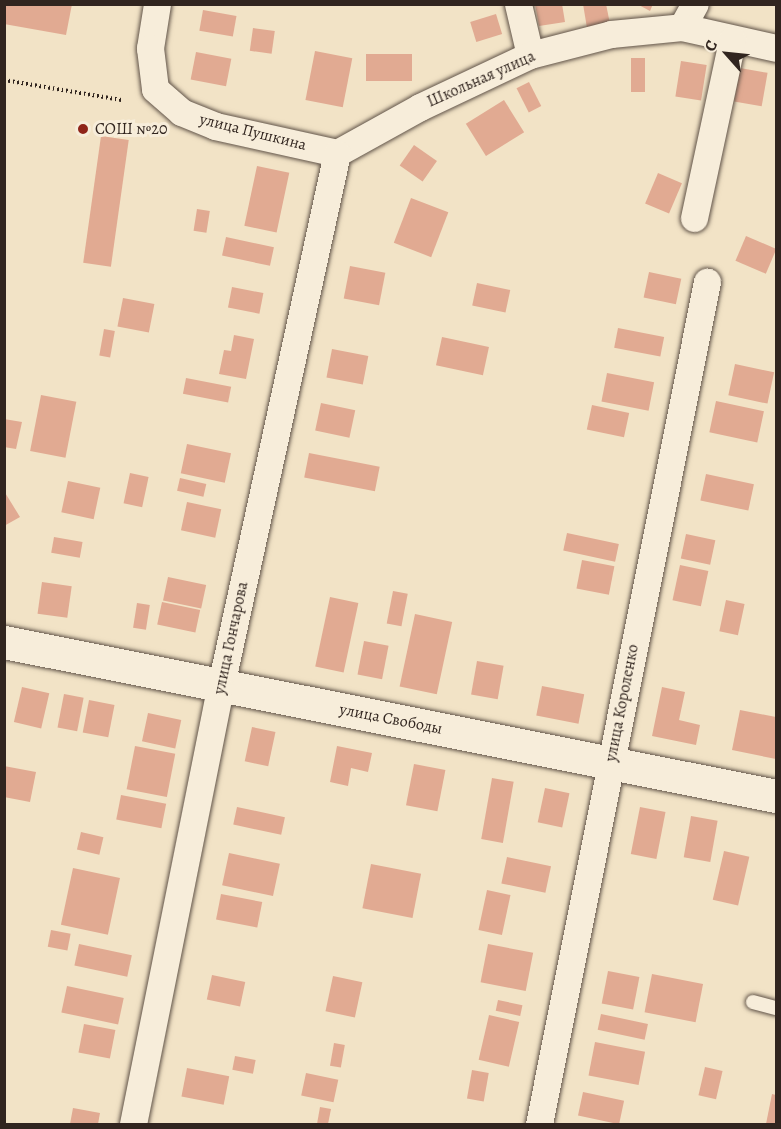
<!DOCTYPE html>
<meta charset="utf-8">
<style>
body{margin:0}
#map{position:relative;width:781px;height:1129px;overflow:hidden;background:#f2e3c6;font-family:Alegreya,serif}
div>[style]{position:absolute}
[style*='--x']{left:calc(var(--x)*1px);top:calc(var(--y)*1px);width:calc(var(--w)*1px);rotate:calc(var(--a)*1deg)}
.building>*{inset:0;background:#e1aa92;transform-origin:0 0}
.path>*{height:4px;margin-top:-2px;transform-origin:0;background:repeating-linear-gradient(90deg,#31251f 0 1.5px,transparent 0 4.5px)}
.roads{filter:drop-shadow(0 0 2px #615449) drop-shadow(0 0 2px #615449)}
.service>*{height:14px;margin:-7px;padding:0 7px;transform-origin:7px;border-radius:7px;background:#f7edda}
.minor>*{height:27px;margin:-13.5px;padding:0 13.5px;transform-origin:13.5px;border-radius:13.5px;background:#f7edda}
.tertiary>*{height:33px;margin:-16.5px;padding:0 16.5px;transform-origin:16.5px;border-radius:16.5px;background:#f7edda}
.dots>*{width:16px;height:16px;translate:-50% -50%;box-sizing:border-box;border:3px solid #f7edda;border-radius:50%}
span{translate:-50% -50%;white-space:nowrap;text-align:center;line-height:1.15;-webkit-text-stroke:6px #f7edda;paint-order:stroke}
.street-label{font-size:16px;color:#31251f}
.poi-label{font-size:16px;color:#31251f}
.left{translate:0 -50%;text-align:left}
.frame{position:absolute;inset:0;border:6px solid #31251f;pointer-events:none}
.north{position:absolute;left:697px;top:24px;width:60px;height:60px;-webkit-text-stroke:4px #f7edda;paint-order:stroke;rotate:297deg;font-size:16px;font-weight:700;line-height:24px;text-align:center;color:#31251f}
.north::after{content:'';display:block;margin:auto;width:21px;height:27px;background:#31251f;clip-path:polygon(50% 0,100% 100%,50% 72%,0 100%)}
</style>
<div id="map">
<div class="building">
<i style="clip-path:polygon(4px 4px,72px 4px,66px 35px,4px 24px)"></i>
<i style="clip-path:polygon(535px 4px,562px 4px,565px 22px,539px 26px)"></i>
<i style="clip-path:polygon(583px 4px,606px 4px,610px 24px,587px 28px)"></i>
<i style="clip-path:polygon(637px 4px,653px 4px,650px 11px)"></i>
<i style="left:203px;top:10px;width:34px;height:21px;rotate:10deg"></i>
<i style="left:496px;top:14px;width:21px;height:27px;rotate:73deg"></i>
<i style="left:253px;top:28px;width:22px;height:23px;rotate:8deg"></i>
<i style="left:315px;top:51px;width:38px;height:50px;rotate:11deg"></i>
<i style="left:196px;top:52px;width:36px;height:28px;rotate:11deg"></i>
<i style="left:412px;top:54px;width:27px;height:46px;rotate:90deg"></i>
<i style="left:631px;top:58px;width:14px;height:34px"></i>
<i style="left:681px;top:61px;width:26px;height:36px;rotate:9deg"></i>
<i style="left:740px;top:68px;width:28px;height:34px;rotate:10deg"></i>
<i style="left:529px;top:82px;width:27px;height:14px;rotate:63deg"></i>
<i style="left:504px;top:100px;width:38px;height:45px;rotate:58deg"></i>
<i style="left:101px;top:136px;width:28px;height:128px;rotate:8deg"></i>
<i style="left:414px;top:145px;width:28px;height:25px;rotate:35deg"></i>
<i style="left:257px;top:166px;width:33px;height:61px;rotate:12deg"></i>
<i style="left:658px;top:173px;width:26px;height:33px;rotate:23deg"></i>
<i style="left:411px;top:198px;width:40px;height:48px;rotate:21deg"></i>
<i style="left:197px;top:209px;width:13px;height:22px;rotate:9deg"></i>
<i style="left:746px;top:236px;width:33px;height:27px;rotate:23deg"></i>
<i style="left:226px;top:237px;width:49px;height:19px;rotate:12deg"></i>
<i style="left:350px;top:266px;width:36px;height:33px;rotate:11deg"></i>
<i style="left:649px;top:272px;width:33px;height:26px;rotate:12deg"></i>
<i style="left:477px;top:283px;width:34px;height:23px;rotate:12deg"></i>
<i style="left:232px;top:287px;width:32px;height:21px;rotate:11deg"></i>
<i style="left:123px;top:298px;width:32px;height:29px;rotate:11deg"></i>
<i style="left:618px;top:328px;width:47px;height:20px;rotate:11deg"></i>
<i style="left:104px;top:329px;width:11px;height:27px;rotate:10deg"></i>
<i style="clip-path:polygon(234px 335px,254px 339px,246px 379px,219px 374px,224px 350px,231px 351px)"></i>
<i style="left:442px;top:337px;width:48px;height:29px;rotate:12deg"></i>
<i style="left:332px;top:349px;width:37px;height:29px;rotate:11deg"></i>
<i style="left:735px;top:364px;width:40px;height:32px;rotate:12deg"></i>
<i style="left:607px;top:373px;width:48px;height:29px;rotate:11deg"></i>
<i style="left:186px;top:378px;width:46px;height:16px;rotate:11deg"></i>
<i style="left:41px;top:395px;width:36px;height:57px;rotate:11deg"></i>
<i style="left:716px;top:401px;width:49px;height:32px;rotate:12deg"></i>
<i style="left:321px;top:403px;width:35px;height:28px;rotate:12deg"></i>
<i style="left:592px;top:405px;width:38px;height:25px;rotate:12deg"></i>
<i style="clip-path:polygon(4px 419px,22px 422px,16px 449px,4px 447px)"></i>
<i style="left:187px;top:444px;width:45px;height:30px;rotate:12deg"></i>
<i style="left:309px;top:453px;width:72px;height:25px;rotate:11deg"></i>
<i style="left:130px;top:473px;width:19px;height:31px;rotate:12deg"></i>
<i style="left:706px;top:474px;width:49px;height:27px;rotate:12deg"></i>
<i style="left:180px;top:478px;width:27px;height:13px;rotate:13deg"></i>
<i style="left:68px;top:481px;width:33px;height:32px;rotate:12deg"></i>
<i style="clip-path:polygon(4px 491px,20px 517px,4px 526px)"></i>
<i style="left:187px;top:502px;width:35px;height:29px;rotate:12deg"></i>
<i style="left:567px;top:533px;width:53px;height:18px;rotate:12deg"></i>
<i style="left:686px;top:534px;width:30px;height:25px;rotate:12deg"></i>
<i style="left:54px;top:537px;width:29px;height:16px;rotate:10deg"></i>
<i style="left:582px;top:560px;width:33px;height:29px;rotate:11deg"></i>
<i style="left:680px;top:565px;width:29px;height:36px;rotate:12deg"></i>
<i style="left:168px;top:577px;width:39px;height:24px;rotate:12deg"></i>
<i style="left:42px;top:582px;width:30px;height:32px;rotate:8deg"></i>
<i style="left:393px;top:591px;width:15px;height:33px;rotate:11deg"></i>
<i style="left:330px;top:597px;width:29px;height:71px;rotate:12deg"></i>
<i style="left:726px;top:600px;width:19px;height:32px;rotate:12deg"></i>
<i style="left:162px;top:602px;width:39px;height:23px;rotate:12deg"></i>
<i style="left:137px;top:603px;width:13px;height:25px;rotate:9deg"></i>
<i style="left:415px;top:614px;width:38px;height:74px;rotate:12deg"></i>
<i style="left:364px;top:641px;width:25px;height:34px;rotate:11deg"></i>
<i style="left:477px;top:661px;width:27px;height:34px;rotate:10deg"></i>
<i style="left:542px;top:686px;width:43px;height:30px;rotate:11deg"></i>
<i style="left:22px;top:687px;width:28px;height:36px;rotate:13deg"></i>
<i style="clip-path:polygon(662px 687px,685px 692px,679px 720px,700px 725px,696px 745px,652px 736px)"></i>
<i style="left:64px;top:694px;width:20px;height:34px;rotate:11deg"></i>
<i style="left:89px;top:700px;width:26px;height:33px;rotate:11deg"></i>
<i style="clip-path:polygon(740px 710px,776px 717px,776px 759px,732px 750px)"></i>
<i style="left:148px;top:713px;width:34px;height:29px;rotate:12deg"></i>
<i style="left:252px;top:727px;width:24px;height:35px;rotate:12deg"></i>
<i style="left:135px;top:746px;width:41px;height:44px;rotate:11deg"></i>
<i style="clip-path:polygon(337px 746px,372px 753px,368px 772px,351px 768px,348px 786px,330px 782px)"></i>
<i style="left:414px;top:764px;width:32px;height:42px;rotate:11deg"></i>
<i style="clip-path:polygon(4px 766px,36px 772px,30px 802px,4px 797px)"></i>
<i style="left:492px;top:778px;width:22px;height:62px;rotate:10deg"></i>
<i style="left:545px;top:788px;width:25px;height:35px;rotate:12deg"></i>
<i style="left:121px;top:795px;width:46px;height:25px;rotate:11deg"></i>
<i style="left:237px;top:807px;width:49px;height:18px;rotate:12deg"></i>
<i style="left:640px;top:807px;width:26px;height:48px;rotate:11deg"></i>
<i style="left:691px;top:816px;width:27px;height:42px;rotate:10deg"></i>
<i style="left:81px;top:832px;width:23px;height:18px;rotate:13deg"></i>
<i style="left:724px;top:851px;width:26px;height:50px;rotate:13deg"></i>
<i style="left:229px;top:853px;width:52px;height:33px;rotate:12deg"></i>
<i style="left:507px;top:857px;width:45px;height:27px;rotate:12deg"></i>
<i style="left:371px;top:864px;width:51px;height:45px;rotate:11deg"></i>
<i style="left:73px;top:868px;width:48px;height:58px;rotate:12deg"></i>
<i style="left:487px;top:890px;width:24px;height:41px;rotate:12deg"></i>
<i style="left:221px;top:894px;width:42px;height:26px;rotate:11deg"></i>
<i style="left:51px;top:930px;width:20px;height:17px;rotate:11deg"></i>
<i style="left:79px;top:944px;width:54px;height:22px;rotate:12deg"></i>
<i style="left:488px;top:944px;width:46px;height:39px;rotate:11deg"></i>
<i style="left:608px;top:971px;width:32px;height:33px;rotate:11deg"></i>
<i style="left:652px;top:974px;width:52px;height:39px;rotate:11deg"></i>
<i style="left:212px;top:975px;width:34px;height:25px;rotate:12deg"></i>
<i style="left:333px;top:976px;width:30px;height:36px;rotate:12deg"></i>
<i style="left:67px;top:986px;width:58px;height:27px;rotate:12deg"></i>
<i style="left:498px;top:1000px;width:25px;height:11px;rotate:12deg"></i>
<i style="left:601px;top:1014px;width:48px;height:16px;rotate:12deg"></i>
<i style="left:489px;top:1015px;width:31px;height:46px;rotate:13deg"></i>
<i style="left:84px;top:1024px;width:32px;height:29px;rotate:11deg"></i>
<i style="left:595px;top:1042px;width:51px;height:34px;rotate:11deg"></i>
<i style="left:334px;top:1043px;width:11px;height:23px;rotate:10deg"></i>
<i style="left:235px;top:1056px;width:21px;height:14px;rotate:11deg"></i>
<i style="left:705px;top:1067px;width:18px;height:29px;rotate:13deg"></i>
<i style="left:187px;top:1068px;width:43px;height:29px;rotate:11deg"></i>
<i style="left:472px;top:1070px;width:17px;height:29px;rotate:10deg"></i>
<i style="left:306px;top:1073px;width:33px;height:23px;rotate:12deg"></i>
<i style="left:583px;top:1092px;width:42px;height:24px;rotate:12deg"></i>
<i style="clip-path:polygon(772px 1094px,776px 1095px,776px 1124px,766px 1124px)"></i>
<i style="clip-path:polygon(320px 1107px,331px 1109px,328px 1124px,317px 1124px)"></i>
<i style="clip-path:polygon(73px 1108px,100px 1113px,98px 1124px,70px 1124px)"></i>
</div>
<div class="path">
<i style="--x:4;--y:80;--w:119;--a:9.7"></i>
</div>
<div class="roads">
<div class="service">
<i style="--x:753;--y:1002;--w:24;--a:15"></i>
</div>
<div class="minor">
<i style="--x:157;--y:4;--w:45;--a:99"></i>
<i style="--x:150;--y:48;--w:41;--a:83"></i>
<i style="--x:155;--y:89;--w:35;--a:41"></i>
<i style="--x:181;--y:112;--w:37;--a:22"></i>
<i style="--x:215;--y:126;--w:125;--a:12.5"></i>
<i style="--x:518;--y:4;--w:52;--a:76.8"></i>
<i style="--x:682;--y:27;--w:26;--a:-61"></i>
<i style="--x:337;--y:153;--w:95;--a:-29"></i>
<i style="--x:420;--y:107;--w:122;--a:-25.3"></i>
<i style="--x:530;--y:55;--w:84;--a:-14.5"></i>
<i style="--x:611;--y:34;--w:71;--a:-5.6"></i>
<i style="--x:682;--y:27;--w:96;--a:12.6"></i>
<i style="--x:694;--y:218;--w:182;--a:-77.9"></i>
<i style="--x:133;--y:1124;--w:448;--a:-78.7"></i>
<i style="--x:221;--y:685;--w:544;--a:-77.7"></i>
<i style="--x:539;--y:1124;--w:859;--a:-78.72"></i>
</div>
<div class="tertiary">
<i style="--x:4;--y:642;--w:787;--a:11.28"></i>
</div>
</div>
<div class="dots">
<i style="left:83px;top:129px;background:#8f2418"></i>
</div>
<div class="street-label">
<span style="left:481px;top:79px;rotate:-24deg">Школьная улица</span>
<span style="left:253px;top:132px;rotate:14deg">улица Пушкина</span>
<span style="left:231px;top:638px;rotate:-78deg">улица Гончарова</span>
<span style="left:622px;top:703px;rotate:-79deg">улица Короленко</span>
<span style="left:391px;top:719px;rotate:11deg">улица Свободы</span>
</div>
<div class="poi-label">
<span class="left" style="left:95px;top:129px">СОШ №20</span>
</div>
<div class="frame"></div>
<div class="north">С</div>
</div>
